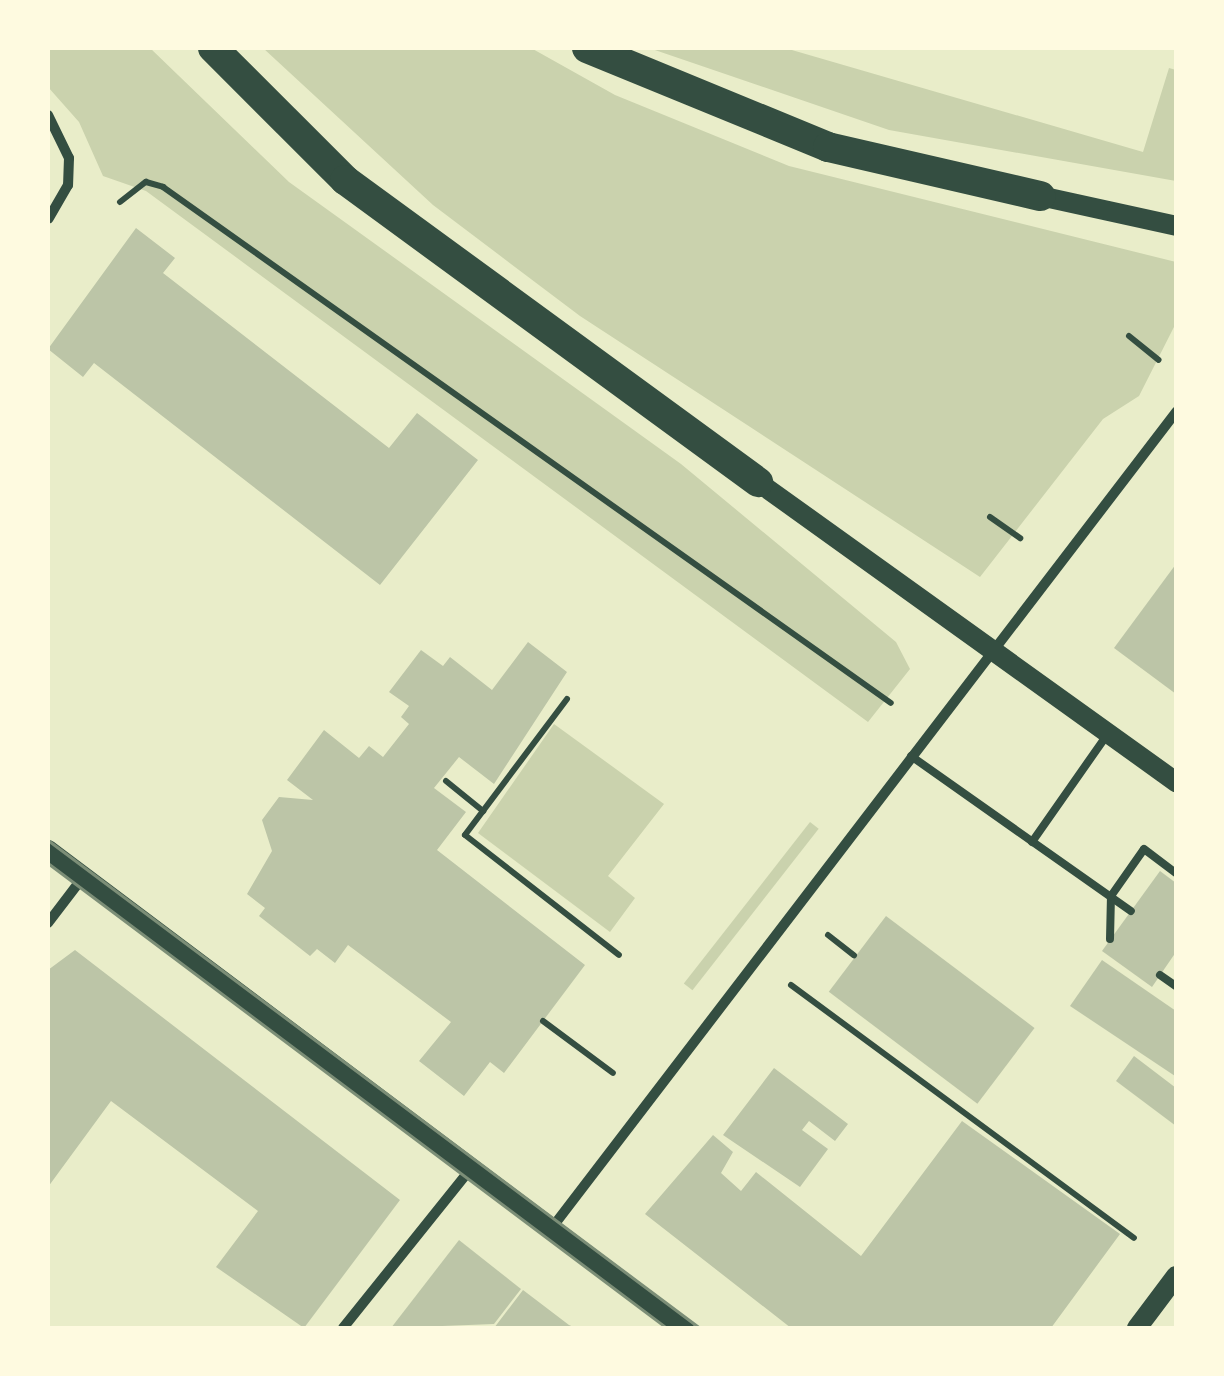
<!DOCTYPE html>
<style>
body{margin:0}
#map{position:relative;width:1224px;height:1376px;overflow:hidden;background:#e9edc9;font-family:Quicksand,sans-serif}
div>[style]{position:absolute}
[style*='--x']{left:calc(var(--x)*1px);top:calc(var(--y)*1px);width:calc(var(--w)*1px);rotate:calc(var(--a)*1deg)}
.green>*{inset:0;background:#cad2ad;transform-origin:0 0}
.building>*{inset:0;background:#bcc5a7;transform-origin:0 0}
.path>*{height:6px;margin:-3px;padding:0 3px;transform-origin:3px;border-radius:3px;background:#344e41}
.service>*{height:8px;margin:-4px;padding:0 4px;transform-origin:4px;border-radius:4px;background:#344e41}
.minor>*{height:10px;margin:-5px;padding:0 5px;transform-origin:5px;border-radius:5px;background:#344e41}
.secondary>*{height:20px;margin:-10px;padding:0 10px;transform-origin:10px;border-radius:10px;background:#344e41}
.motorway>*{height:30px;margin:-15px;padding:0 15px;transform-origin:15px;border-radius:15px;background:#344e41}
.tram>*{height:2.5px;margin:-1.25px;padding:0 1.25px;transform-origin:1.25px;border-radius:1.25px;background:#7c8e77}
span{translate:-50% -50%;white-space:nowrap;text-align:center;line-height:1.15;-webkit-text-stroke:10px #fefae0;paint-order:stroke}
.frame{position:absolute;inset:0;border:50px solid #fefae0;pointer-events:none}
</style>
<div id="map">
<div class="green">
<i style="clip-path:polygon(48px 48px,150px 48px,289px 182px,681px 464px,896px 642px,910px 669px,868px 722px,146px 191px,103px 176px,79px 122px,48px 87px)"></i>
<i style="clip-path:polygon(263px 48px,531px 48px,615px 95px,789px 166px,1176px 262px,1176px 323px,1139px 396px,1103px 419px,980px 577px,580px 316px,433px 205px)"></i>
<i style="clip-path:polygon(649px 48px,785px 48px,1143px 152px,1169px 68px,1176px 70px,1176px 181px,889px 130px)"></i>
<i style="clip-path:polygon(554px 724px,664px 804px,608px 876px,635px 898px,610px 932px,478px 833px)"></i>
<i style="left:810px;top:822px;width:11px;height:205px;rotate:38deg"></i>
</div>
<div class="building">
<i style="clip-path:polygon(136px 228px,175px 258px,163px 273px,389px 448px,417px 413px,478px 460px,380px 585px,94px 363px,83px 377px,48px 349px)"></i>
<i style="clip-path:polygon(1176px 564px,1176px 694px,1114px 648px)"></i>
<i style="clip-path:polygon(528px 642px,567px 672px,494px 784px,459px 757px,434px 788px,466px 812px,437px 850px,585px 965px,504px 1073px,490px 1062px,464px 1096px,419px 1061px,451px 1022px,348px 945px,335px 963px,317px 949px,310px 956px,259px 916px,265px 908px,247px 894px,272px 851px,262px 820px,279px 797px,313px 800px,287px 780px,324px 730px,359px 758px,369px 746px,383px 757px,409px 724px,401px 717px,409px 706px,389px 692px,421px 650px,443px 666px,450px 657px,492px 690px)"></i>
<i style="clip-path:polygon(1160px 871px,1176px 883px,1176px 952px,1152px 987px,1102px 951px)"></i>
<i style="left:886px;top:916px;width:186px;height:95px;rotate:37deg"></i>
<i style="clip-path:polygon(75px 950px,400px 1200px,304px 1328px,216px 1267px,258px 1211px,111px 1101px,48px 1187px,48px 970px)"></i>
<i style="clip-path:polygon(1102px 960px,1176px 1011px,1175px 1076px,1070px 1006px)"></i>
<i style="clip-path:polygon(1134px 1056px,1176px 1088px,1176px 1126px,1116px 1081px)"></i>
<i style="clip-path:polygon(774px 1068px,848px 1124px,835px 1141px,809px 1121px,802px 1130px,828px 1149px,800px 1187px,723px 1135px)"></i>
<i style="clip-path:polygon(962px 1121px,1120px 1234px,1051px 1328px,791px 1328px,645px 1214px,713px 1135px,733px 1152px,721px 1173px,741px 1191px,756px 1172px,861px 1256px)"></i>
<i style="clip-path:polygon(459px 1240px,521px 1289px,494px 1324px,391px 1328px)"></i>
<i style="clip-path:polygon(523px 1290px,569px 1325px,576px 1328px,494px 1328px)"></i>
</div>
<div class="path">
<i style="--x:120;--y:202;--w:33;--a:-38"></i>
<i style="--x:146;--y:182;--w:18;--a:16"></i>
<i style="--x:163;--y:187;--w:892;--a:35.33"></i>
<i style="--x:1129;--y:336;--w:38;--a:39"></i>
<i style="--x:990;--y:517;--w:37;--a:35"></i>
<i style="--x:567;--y:699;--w:170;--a:126.9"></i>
<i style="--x:465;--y:835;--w:195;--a:37.9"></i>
<i style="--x:446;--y:781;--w:48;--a:39"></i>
<i style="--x:828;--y:935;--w:33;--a:38"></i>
<i style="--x:791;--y:985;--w:426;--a:36.4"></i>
<i style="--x:543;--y:1021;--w:87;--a:36.6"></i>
</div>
<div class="service">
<i style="--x:911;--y:756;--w:269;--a:35.2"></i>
<i style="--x:1032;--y:842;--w:131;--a:-55"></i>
<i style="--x:1110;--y:939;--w:43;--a:-88.7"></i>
<i style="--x:1111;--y:896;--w:57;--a:-54.9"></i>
<i style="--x:1144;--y:849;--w:40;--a:37"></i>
<i style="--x:1160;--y:975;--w:19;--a:35"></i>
</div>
<div class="minor">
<i style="--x:48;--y:115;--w:48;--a:64"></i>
<i style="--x:69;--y:158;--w:27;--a:92"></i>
<i style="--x:68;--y:185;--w:39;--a:120"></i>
<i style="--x:48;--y:923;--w:58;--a:-52.7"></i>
<i style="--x:551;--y:1229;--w:1029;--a:-52.58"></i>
<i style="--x:343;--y:1328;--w:205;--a:-51.3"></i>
</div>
<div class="secondary">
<i style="--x:1040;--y:196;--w:139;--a:12.4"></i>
<i style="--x:758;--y:482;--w:515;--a:35.67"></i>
<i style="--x:48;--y:850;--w:796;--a:36.93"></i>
<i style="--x:1137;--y:1328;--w:65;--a:-53.1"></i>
</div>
<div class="motorway">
<i style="--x:213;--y:48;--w:187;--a:45"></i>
<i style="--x:345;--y:180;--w:512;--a:36.18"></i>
<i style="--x:587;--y:48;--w:261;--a:22.3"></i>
<i style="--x:828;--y:147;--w:218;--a:13"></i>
</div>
<div class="tram">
<i style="--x:48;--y:840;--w:814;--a:36.81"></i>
<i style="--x:48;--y:863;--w:774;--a:36.91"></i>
</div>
<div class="frame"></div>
</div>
